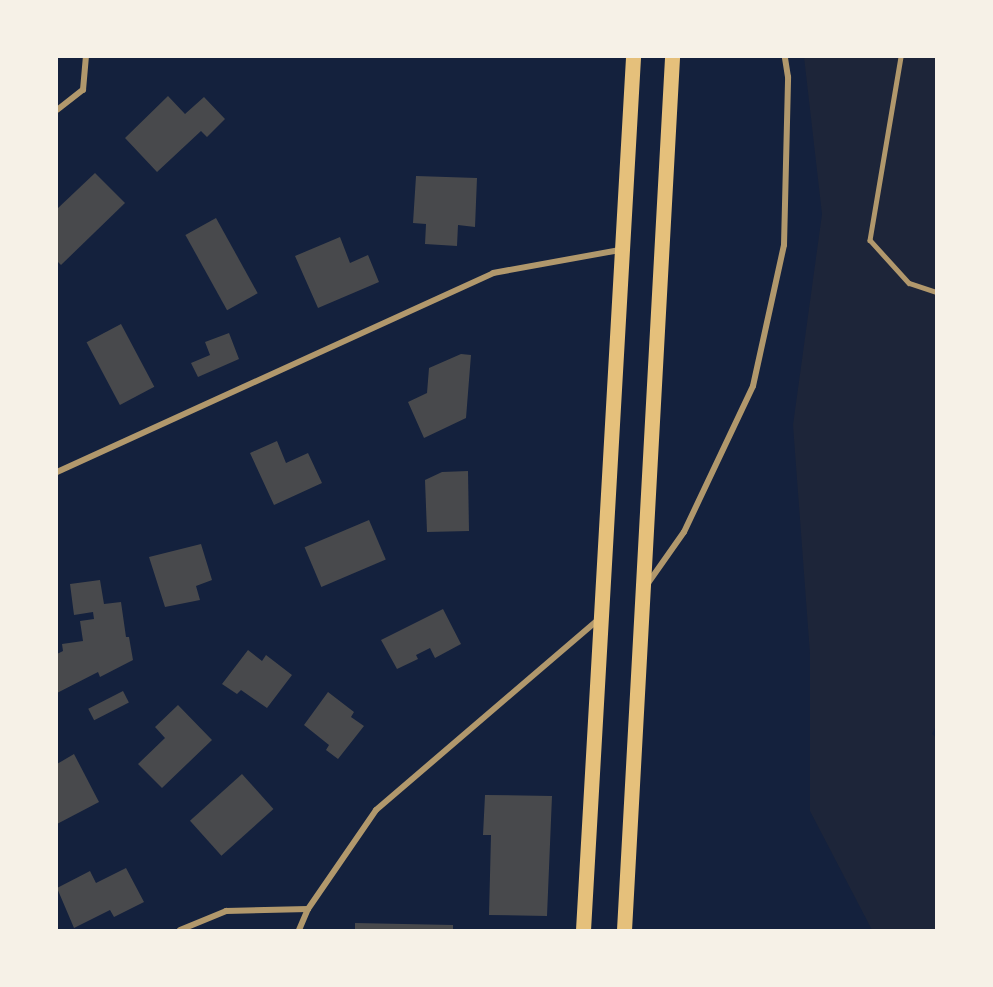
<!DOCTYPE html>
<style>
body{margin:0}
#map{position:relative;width:993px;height:987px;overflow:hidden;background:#14213d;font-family:Ubuntu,sans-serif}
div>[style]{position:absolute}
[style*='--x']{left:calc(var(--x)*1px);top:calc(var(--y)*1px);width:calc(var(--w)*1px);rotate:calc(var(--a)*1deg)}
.green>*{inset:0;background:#1d2539}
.building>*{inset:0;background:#48494c;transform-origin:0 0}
.service>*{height:4.5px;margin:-2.25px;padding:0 2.25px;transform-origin:2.25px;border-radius:2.25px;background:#b1986c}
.minor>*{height:6px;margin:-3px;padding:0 3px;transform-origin:3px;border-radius:3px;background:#b1986c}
.primary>*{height:15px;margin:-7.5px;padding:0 7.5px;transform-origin:7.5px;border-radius:7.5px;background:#e5c07b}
span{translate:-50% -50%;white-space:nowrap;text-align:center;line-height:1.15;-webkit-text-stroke:6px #f6f1e7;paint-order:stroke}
.frame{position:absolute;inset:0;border:58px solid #f6f1e7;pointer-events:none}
</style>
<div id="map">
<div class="green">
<i style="clip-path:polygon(804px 57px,936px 57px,936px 726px,932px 734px,936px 737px,936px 930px,872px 930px,810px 811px,810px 654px,793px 425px,822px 214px)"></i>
</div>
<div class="building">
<i style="clip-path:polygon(168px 96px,185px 114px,204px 97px,225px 119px,207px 137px,201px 131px,157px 172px,125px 138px)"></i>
<i style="clip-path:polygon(95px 173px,125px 203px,61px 265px,57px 261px,57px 209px)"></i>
<i style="clip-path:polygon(416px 176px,477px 178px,475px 227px,458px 225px,457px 246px,425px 244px,426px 224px,413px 223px)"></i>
<i style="left:216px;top:218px;width:86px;height:35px;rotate:61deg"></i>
<i style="clip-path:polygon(340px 237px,350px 263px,368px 255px,379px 282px,318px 308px,295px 256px)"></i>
<i style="left:121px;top:324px;width:71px;height:39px;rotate:62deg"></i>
<i style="clip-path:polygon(229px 333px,239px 359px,198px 377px,191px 363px,210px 355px,205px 342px)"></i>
<i style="clip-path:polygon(461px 354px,471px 355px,466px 418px,424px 438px,408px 402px,427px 393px,429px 368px)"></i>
<i style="clip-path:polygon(277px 441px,286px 463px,308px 453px,322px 483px,274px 505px,250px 453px)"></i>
<i style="clip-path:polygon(468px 471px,469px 531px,427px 532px,425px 480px,442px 472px)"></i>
<i style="left:369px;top:520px;width:43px;height:70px;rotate:67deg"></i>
<i style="clip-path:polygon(201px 544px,212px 580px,196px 586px,200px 600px,165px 607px,149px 557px)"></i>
<i style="clip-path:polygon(100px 580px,104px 604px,121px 602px,126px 637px,129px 637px,133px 660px,100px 677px,98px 672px,57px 693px,57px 654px,63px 651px,62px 644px,83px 641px,80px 621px,94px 619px,93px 612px,74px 615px,70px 584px)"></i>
<i style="clip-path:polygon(443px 609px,461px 644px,435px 658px,430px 648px,416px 655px,418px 659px,397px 669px,381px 640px)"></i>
<i style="clip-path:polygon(248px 650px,262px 661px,266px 655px,292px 675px,267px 708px,241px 690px,237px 694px,222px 684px)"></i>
<i style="left:123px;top:691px;width:13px;height:39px;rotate:63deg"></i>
<i style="clip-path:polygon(328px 692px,354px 712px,351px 717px,364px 726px,338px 759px,326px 750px,329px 745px,304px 725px)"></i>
<i style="clip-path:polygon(178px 705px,212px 740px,162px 788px,138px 764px,165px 738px,155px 727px)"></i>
<i style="clip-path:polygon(74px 754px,99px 802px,57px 824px,57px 764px)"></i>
<i style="left:242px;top:774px;width:47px;height:70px;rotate:48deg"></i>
<i style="clip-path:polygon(485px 795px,552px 796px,547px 916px,489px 915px,491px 835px,483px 835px)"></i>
<i style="clip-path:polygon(126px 868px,144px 902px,114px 917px,110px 910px,74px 928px,57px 888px,90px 871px,96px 883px)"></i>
<i style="clip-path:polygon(355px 923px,453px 925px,453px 930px,355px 930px)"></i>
</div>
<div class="service">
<i style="--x:901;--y:57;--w:186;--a:99.6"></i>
<i style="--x:870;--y:240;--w:58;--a:47.8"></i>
<i style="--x:909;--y:283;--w:28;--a:18"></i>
</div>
<div class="minor">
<i style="--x:57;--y:110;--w:33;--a:-38"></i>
<i style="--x:83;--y:90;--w:33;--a:-85"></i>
<i style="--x:57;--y:472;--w:479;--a:-24.5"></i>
<i style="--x:493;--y:273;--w:129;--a:-10.3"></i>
<i style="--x:646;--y:586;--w:66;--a:-54.9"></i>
<i style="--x:684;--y:532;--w:161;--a:-64.7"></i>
<i style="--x:753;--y:386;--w:144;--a:-77.6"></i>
<i style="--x:784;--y:245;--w:168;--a:-88.6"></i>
<i style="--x:788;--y:77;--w:20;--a:-99"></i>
<i style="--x:180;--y:930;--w:50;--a:-22.4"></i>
<i style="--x:226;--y:911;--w:82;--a:-1.4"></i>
<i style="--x:299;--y:930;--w:23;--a:-67"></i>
<i style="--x:308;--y:909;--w:120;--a:-55.5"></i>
<i style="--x:376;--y:810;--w:294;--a:-40.6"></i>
</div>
<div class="primary">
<i style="--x:583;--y:930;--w:874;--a:-86.72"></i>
<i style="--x:624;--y:930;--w:874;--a:-86.85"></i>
</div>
<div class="frame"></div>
</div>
